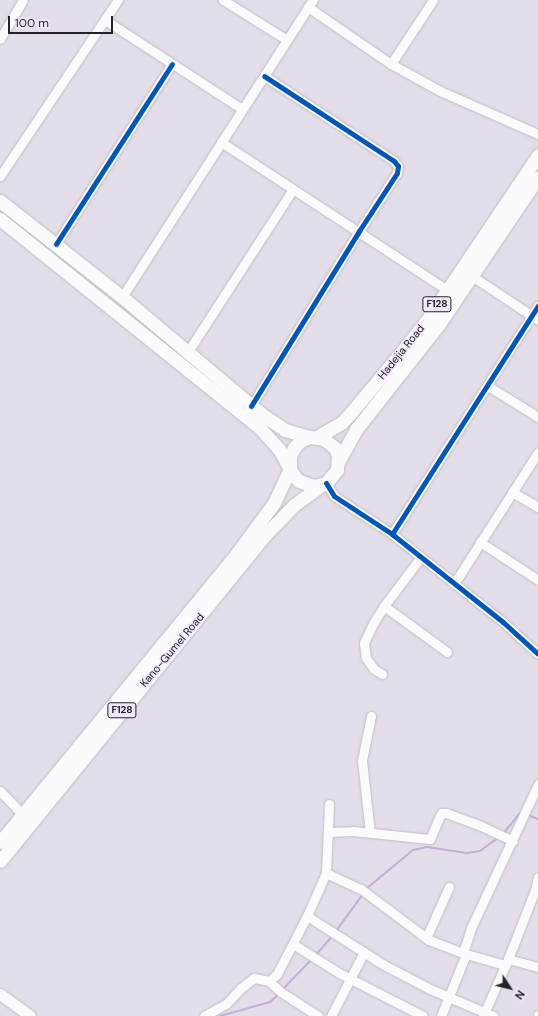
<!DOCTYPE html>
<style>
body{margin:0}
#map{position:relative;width:538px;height:1016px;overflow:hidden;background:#e3dee9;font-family:"DM Sans",sans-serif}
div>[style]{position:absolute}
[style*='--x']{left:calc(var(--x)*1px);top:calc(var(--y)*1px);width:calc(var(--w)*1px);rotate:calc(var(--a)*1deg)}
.stream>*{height:2px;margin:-1px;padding:0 1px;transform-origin:1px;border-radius:1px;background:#c4aed8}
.roads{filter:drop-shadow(0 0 1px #c1bdc6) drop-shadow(0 0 1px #c1bdc6)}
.minor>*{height:9px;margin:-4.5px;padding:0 4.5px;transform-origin:4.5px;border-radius:4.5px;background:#fbfafc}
.tertiary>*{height:11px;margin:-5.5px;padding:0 5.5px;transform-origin:5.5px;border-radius:5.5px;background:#fbfafc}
.primary>*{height:13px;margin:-6.5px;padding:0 6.5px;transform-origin:6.5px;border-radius:6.5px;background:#fbfafc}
.cycleway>*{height:5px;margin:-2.5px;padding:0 2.5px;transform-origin:2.5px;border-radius:2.5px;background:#0057b8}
span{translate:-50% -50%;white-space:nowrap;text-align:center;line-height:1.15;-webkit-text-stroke:3px #f1e7fa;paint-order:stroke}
.shield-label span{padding:1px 3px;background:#f1e7fa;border:1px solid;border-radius:3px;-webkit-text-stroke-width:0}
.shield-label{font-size:10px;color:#252128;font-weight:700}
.street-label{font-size:11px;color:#252128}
.north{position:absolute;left:490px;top:968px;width:40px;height:40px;-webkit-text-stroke:3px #f1e7fa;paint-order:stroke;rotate:125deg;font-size:11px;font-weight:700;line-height:16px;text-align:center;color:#252128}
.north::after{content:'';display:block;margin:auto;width:14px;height:18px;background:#252128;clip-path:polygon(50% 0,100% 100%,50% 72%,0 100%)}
.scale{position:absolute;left:8px;top:16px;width:105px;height:18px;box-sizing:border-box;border:2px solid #252128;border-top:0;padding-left:5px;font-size:12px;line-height:14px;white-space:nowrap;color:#252128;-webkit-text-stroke:3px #f1e7fa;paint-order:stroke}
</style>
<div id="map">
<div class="stream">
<i style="--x:526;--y:814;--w:13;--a:23"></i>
<i style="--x:503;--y:834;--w:26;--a:-51"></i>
<i style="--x:366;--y:889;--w:61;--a:-39.7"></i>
<i style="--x:413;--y:850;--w:14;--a:-12"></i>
<i style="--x:427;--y:847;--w:40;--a:8.5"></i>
<i style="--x:467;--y:853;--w:13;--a:-9"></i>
<i style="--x:480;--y:851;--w:22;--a:-36"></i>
<i style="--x:336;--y:931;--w:46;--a:-53.9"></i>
<i style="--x:315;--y:956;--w:28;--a:-49"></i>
<i style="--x:282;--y:990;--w:43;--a:-45.9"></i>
<i style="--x:220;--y:1016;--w:52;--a:-15.6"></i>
<i style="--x:270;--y:1002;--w:12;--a:-42"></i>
</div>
<div class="roads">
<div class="minor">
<i style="--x:223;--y:0;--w:75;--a:32"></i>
<i style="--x:308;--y:7;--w:101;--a:34.5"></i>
<i style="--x:391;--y:64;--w:56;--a:28.9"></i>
<i style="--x:440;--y:91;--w:107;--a:23.7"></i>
<i style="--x:105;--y:20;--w:163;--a:33"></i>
<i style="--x:0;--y:39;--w:45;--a:-59.5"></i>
<i style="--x:391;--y:64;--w:77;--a:-56.7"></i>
<i style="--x:221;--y:142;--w:269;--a:33.2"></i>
<i style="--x:0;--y:176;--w:212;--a:-56.2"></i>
<i style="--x:56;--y:244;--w:214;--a:-57.2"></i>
<i style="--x:472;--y:276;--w:79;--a:33.7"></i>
<i style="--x:122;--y:297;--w:353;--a:-57.3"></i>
<i style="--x:187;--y:353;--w:195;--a:-57.1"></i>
<i style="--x:488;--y:386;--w:59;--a:31.8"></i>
<i style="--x:251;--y:406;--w:206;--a:-58.3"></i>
<i style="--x:359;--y:231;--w:69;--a:-56.8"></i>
<i style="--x:397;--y:173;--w:7;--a:-82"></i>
<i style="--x:398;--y:166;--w:6;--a:-129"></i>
<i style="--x:394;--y:161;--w:155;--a:-146.8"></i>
<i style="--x:326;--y:483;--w:15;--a:58"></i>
<i style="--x:334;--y:496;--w:69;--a:33.2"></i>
<i style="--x:392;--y:534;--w:142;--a:38.4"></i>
<i style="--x:503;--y:622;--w:47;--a:42.4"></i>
<i style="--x:512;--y:492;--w:30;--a:30"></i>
<i style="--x:392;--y:534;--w:271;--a:-57.4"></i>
<i style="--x:480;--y:542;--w:69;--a:33.2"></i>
<i style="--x:454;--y:584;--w:156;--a:-57.5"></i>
<i style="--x:384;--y:606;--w:78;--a:36.1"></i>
<i style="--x:382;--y:674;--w:9;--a:-148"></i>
<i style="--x:374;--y:669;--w:14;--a:-126"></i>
<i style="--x:366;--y:658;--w:15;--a:-98"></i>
<i style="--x:364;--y:643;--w:23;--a:-65"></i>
<i style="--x:374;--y:622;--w:19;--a:-58"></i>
<i style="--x:384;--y:606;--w:60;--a:-53.1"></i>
<i style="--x:0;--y:791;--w:32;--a:46"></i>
<i style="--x:328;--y:832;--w:25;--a:-2"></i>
<i style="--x:353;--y:831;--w:77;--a:5.9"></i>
<i style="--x:430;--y:839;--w:25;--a:-67"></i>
<i style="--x:440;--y:816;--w:4;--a:-56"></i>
<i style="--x:442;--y:813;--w:4;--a:0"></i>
<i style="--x:446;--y:813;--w:37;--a:20"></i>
<i style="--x:481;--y:826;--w:35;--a:25"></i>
<i style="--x:370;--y:833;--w:73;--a:-96.3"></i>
<i style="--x:362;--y:760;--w:45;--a:-78.4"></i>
<i style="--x:326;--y:873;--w:38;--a:25"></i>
<i style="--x:361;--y:889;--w:85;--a:36.9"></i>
<i style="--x:429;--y:940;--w:40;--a:21"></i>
<i style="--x:466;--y:954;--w:41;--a:15.8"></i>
<i style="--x:307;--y:916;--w:91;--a:32.5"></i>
<i style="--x:384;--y:965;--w:52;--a:27.6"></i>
<i style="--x:430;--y:989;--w:69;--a:23.2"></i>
<i style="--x:426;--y:938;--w:56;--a:-65.7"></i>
<i style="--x:293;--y:944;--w:54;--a:32.2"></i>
<i style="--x:339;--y:973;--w:94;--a:27.1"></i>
<i style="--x:463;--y:953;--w:26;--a:-72"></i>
<i style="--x:471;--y:928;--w:159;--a:-65"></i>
<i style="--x:508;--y:959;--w:31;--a:15"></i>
<i style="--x:269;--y:981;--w:11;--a:-41"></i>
<i style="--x:277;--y:974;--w:65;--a:-62.7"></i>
<i style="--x:307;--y:916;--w:47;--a:-66.2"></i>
<i style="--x:326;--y:873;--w:69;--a:-87.5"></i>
<i style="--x:204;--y:1016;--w:25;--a:-29"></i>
<i style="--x:226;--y:1004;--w:22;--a:-47"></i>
<i style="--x:241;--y:988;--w:16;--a:-38"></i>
<i style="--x:254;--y:978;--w:15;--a:11"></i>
<i style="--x:269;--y:981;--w:16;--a:43"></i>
<i style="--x:281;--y:992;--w:44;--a:33"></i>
<i style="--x:331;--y:1016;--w:72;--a:-62.7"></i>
<i style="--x:441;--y:1016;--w:67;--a:-68"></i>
<i style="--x:483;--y:1016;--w:62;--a:-66.3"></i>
<i style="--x:508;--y:959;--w:74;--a:-68.6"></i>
<i style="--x:535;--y:890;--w:13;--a:-77"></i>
<i style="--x:538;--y:1016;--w:1;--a:-90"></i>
</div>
<div class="tertiary">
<i style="--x:0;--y:994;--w:37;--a:36"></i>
</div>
<div class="primary">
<i style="--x:0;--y:201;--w:155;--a:38.2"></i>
<i style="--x:122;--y:297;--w:180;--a:40"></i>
<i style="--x:260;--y:413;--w:30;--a:34"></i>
<i style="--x:285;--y:430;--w:25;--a:16"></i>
<i style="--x:0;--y:219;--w:332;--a:38.8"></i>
<i style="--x:259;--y:427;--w:30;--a:48"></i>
<i style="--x:279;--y:449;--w:31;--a:61"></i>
<i style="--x:294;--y:476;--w:7;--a:45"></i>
<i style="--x:299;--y:481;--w:16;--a:18"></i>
<i style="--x:314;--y:486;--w:12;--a:-14"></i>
<i style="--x:326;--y:483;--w:17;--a:-50"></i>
<i style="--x:337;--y:470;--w:15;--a:-86"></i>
<i style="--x:338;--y:455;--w:8;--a:-113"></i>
<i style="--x:335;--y:448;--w:14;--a:-141"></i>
<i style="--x:324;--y:439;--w:15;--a:-172"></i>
<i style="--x:309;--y:437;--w:10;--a:156"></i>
<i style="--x:300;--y:441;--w:9;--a:131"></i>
<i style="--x:294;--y:448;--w:9;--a:117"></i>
<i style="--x:290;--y:456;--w:10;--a:90"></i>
<i style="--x:317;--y:437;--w:28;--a:-30"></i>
<i style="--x:341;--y:423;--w:11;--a:-45"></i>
<i style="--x:349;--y:415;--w:86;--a:-50.2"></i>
<i style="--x:404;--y:349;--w:42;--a:-51.8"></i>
<i style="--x:430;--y:316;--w:194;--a:-56.1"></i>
<i style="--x:338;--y:462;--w:39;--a:-61"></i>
<i style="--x:357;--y:428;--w:132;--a:-51.7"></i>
<i style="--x:439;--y:324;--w:177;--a:-56"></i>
<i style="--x:0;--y:842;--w:374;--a:-50.6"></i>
<i style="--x:237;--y:553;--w:62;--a:-53.5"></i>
<i style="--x:274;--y:503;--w:38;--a:-65"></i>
<i style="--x:0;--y:861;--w:417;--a:-50.9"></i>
<i style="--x:263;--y:537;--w:45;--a:-45.9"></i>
<i style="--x:294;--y:505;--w:34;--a:-36"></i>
</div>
</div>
<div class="cycleway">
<i style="--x:56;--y:244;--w:214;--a:-57.2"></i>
<i style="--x:251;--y:406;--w:206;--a:-58.3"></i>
<i style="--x:359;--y:231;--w:69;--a:-56.8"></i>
<i style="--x:397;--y:173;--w:7;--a:-82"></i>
<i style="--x:398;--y:166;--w:6;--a:-129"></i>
<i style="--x:394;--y:161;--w:155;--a:-146.8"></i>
<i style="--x:326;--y:483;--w:15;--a:58"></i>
<i style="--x:334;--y:496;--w:69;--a:33.2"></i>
<i style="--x:392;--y:534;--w:142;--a:38.4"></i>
<i style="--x:503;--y:622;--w:47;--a:42.4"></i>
<i style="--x:392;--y:534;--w:271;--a:-57.4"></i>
</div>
<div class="shield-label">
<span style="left:437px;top:304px">F128</span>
<span style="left:122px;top:710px">F128</span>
</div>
<div class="street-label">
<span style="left:401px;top:352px;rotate:-51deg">Hadejia Road</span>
<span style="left:172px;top:650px;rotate:-50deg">Kano-Gumel Road</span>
</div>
<div class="north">N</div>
<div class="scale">100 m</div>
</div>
